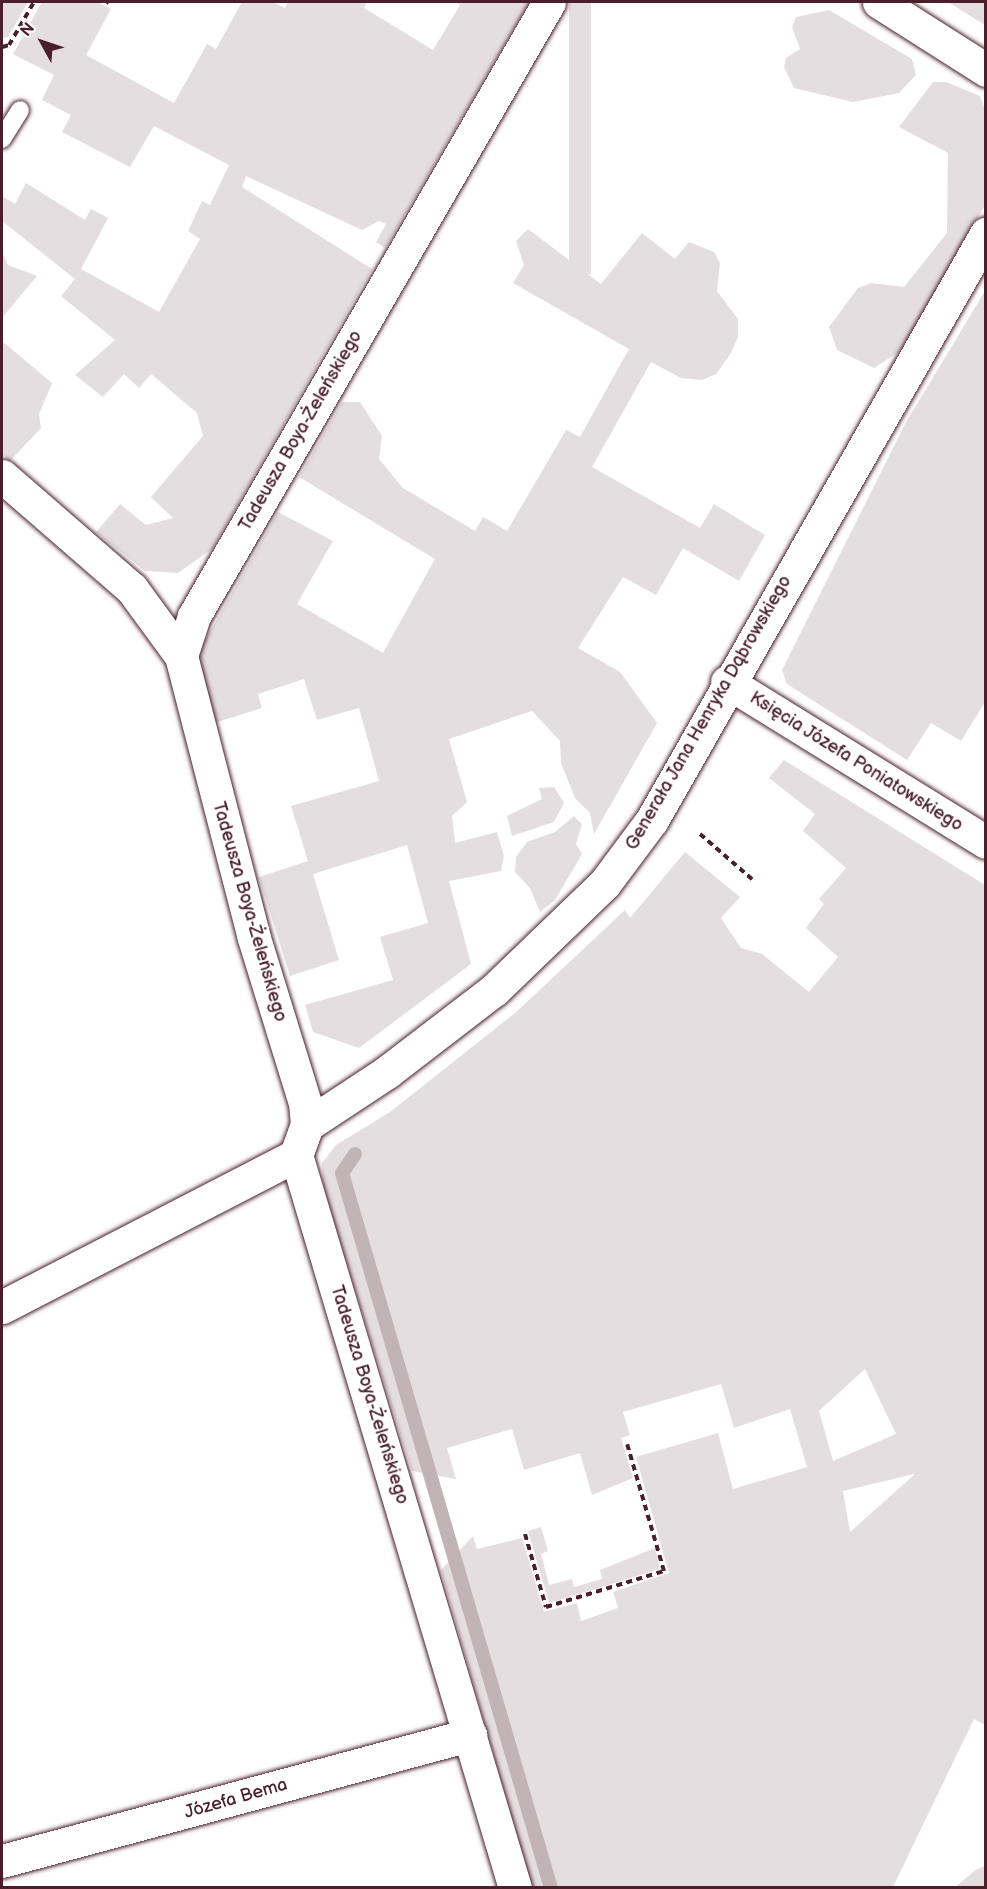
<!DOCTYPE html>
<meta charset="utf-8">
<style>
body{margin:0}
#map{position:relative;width:987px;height:1889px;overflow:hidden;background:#fff;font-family:"Balsamiq Sans",sans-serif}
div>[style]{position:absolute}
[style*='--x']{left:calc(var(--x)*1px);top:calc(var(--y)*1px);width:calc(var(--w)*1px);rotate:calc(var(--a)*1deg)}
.green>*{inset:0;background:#e5dee0;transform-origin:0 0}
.stream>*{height:14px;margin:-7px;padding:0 7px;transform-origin:7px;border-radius:7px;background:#c1b3b6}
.path>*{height:4px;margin-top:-2px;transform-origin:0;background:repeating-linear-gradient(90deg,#4a1f2b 0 6px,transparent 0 10.5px)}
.roads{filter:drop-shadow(0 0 2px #4a1f2b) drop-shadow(0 0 2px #4a1f2b)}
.lane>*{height:18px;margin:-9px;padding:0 9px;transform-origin:9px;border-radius:9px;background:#fff}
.street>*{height:33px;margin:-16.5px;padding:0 16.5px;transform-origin:16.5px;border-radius:16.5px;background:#fff}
span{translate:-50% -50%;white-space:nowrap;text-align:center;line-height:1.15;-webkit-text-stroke:5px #fff;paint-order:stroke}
.street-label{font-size:18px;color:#4a1f2b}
.frame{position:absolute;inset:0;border:3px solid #4a1f2b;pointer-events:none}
.north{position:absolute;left:12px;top:12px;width:60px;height:60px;-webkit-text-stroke:4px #fff;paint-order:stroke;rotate:310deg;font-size:16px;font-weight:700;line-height:24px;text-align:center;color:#4a1f2b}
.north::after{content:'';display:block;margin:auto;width:21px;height:27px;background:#4a1f2b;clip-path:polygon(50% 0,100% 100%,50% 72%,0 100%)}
</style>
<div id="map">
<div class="green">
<i style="clip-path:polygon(2px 2px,28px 2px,8px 37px,2px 38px)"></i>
<i style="clip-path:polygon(42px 2px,98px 2px,111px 9px,86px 55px,174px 103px,207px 44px,216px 49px,242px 2px,273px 2px,285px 8px,288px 2px,367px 2px,364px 8px,433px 50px,460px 5px,455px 2px,529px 2px,385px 248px,376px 242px,386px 224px,379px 221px,362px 230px,246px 176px,242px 187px,372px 269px,212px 549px,178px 573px,145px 571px,96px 532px,120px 504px,146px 525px,173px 518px,151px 497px,203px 436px,197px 413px,151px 374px,139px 388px,124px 374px,103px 397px,75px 375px,115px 340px,61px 296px,75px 279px,2px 221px,2px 196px,15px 204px,26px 183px,85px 220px,91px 209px,108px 218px,81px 269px,159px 312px,200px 239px,188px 231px,202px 201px,210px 205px,229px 165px,154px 126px,130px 167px,62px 132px,71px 115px,42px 100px,54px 75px,13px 54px)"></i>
<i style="left:569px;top:2px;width:22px;height:272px"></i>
<i style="clip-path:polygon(948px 2px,985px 2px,985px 25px)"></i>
<i style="clip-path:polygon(829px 10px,912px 59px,916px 75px,899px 93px,853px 102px,794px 88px,784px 67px,786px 58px,800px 49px,792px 27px,796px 17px)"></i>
<i style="clip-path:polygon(933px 82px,946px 82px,980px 96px,986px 112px,985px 205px,902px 350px,874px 368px,837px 350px,829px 327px,858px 288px,871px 283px,904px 287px,947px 233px,948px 153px,899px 127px)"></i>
<i style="clip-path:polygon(528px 229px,601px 284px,642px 233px,675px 259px,689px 242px,714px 252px,720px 263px,717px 291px,738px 319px,738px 337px,731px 353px,716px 374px,702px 380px,681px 378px,651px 362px,592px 467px,700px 528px,714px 504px,765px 535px,739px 581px,683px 548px,656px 595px,623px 577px,578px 648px,620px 672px,657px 723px,594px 834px,590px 813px,575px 798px,561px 763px,560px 741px,532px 711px,449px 739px,467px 802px,452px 816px,455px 843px,497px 832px,504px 856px,501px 871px,449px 881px,471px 964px,359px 1048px,313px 1032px,305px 1005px,393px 980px,380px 937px,428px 923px,407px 845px,313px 874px,339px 960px,290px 976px,259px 877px,308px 861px,291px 806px,379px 781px,359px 708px,317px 720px,304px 679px,258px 694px,262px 708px,211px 724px,196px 666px,200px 649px,278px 512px,333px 541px,297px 604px,383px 653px,435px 559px,299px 477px,342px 402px,360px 402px,382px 436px,379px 459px,403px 488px,475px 531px,483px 517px,507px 531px,566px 430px,580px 437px,629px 349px,513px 283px,524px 265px,516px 241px)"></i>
<i style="clip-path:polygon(2px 252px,8px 265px,37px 276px,2px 318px)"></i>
<i style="clip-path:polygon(985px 291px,985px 702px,961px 741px,931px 723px,907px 760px,787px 684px,782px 670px,905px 424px)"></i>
<i style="clip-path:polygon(2px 341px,52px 383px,39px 414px,41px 428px,10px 461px,2px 454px)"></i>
<i style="clip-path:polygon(evenodd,784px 760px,985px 885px,985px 1725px,974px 1719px,893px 1887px,531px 1887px,441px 1570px,473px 1536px,477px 1549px,522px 1538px,544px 1612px,577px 1603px,581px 1621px,618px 1608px,613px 1592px,669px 1573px,636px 1457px,718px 1433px,733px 1489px,807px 1467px,790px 1409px,734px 1428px,721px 1384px,623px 1412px,630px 1435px,621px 1438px,633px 1478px,592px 1495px,580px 1453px,524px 1470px,512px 1429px,447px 1448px,456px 1479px,412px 1471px,323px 1187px,322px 1163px,336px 1145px,390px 1112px,515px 1013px,625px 910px,630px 918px,685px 852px,740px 897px,721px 918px,741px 948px,762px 954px,809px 992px,838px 957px,806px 928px,824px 904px,819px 899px,846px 868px,803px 831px,815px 814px,769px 778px,784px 760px,865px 1369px,896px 1434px,833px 1461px,819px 1411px,865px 1369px,784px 760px,914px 1474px,914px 1475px,850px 1532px,843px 1491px,914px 1474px)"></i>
<i style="clip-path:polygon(554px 787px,564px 803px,554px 822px,512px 836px,507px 816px,542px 799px,539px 788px)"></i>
<i style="clip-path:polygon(574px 816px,582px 824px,576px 844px,582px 854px,555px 900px,540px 912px,530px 888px,515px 872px,516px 857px,527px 842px,555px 832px)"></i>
<i style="clip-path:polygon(541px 1527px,548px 1551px,541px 1554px,549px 1585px,572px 1579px,574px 1587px,602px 1579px,600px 1570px,655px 1548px,660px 1569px,549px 1603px,528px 1531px)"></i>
<i style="clip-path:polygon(985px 1866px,985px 1887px,955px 1887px,977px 1869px)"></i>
</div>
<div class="stream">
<i style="--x:355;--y:1154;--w:23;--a:124"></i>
<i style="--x:342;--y:1173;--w:745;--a:73.71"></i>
</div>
<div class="path">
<i style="--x:107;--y:2;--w:2;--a:27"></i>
<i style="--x:2;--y:47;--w:7;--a:-16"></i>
<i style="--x:9;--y:45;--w:50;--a:-59.8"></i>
<i style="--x:700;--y:834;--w:69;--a:40.9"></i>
<i style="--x:525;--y:1534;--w:76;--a:74"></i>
<i style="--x:546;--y:1607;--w:123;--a:-17"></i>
<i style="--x:664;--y:1571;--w:132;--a:-106.2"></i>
</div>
<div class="roads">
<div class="lane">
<i style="--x:2;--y:139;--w:34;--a:-58"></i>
</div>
<div class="street">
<i style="--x:879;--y:2;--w:127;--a:32.4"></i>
<i style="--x:2;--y:476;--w:172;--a:41"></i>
<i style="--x:132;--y:589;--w:83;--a:53.8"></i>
<i style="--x:727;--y:682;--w:304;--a:31.7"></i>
<i style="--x:2;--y:1307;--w:331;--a:-27.3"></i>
<i style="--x:296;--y:1155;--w:32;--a:-70"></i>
<i style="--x:307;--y:1125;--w:96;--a:-33.5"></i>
<i style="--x:387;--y:1072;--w:135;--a:-37.5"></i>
<i style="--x:494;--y:990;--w:154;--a:-43.9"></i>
<i style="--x:605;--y:883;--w:79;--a:-53.3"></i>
<i style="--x:652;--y:820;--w:675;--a:-60.32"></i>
<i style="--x:2;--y:1861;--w:485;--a:-15.1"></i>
<i style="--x:515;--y:1888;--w:765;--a:-106.63"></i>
<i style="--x:296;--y:1155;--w:32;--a:-70"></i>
<i style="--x:307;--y:1125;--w:22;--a:-95"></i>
<i style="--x:305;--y:1103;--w:173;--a:-107.2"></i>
<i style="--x:254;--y:938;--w:291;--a:-104.5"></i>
<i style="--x:181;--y:656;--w:42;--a:-72"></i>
<i style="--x:194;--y:616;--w:709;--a:-59.96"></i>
</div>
</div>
<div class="street-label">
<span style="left:301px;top:431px;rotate:-60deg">Tadeusza Boya-Żeleńskiego</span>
<span style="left:709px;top:713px;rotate:-60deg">Generała Jana Henryka Dąbrowskiego</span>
<span style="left:856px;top:762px;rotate:32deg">Księcia Józefa Poniatowskiego</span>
<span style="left:249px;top:912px;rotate:74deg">Tadeusza Boya-Żeleńskiego</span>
<span style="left:369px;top:1395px;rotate:73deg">Tadeusza Boya-Żeleńskiego</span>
<span style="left:236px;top:1799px;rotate:-16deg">Józefa Bema</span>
</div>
<div class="frame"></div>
<div class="north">N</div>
</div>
